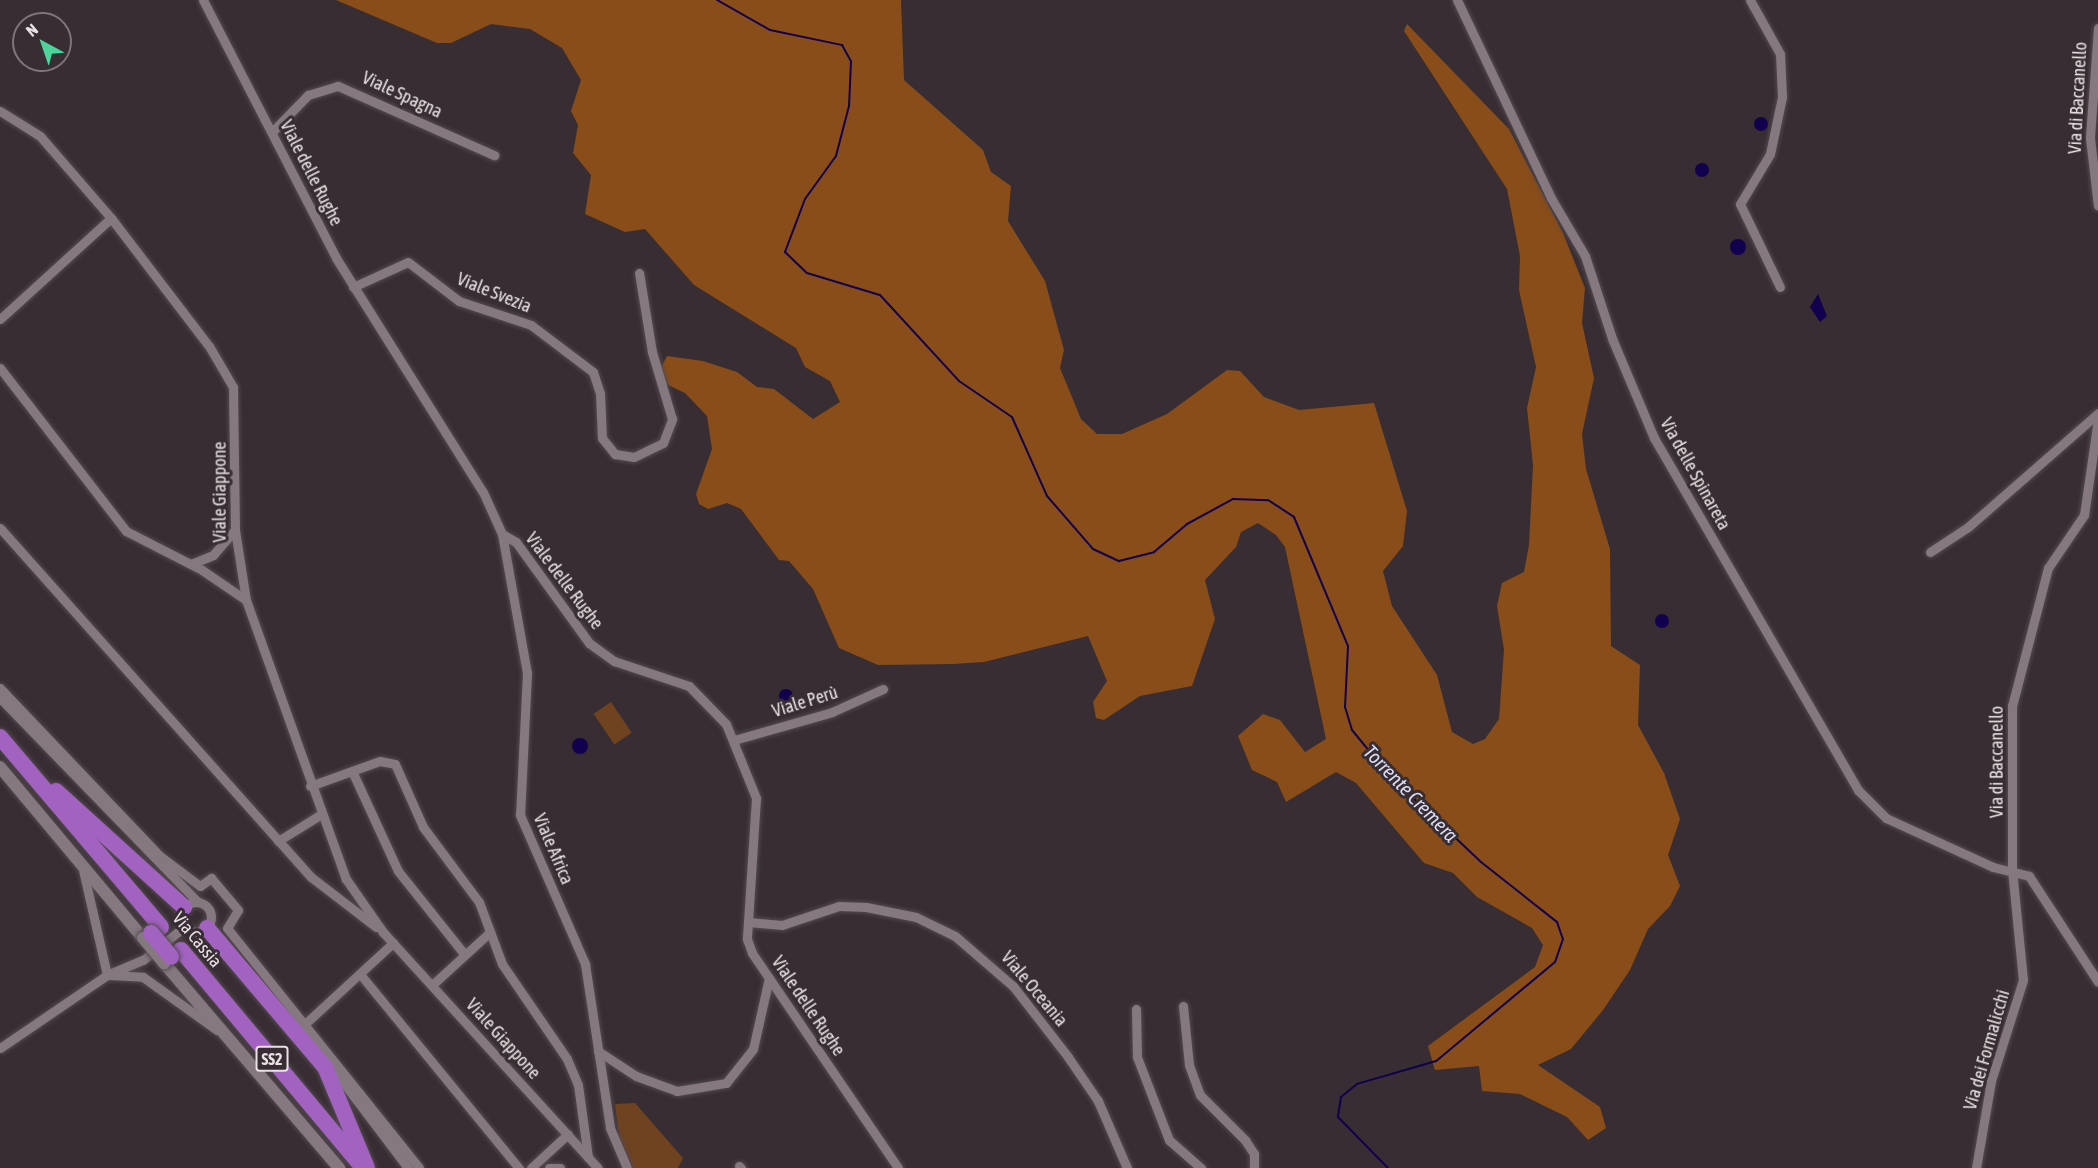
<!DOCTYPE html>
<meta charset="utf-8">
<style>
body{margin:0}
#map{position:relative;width:2098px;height:1168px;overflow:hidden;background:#372d32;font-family:"Asap Condensed",sans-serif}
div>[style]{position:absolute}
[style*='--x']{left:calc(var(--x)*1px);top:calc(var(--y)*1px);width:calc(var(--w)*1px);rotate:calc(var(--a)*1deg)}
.green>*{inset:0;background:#6f4320;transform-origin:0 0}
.forest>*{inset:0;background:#894d19}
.water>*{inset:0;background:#11004e}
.round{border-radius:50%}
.stream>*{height:2px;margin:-1px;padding:0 1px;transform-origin:1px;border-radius:1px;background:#11004e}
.roads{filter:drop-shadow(0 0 2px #534a4f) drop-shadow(0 0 2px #534a4f)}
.minor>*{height:9px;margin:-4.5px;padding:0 4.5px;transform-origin:4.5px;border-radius:4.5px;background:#85797f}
.minor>.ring{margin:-4.5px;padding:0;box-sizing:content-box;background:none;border:9px solid #85797f;border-radius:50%}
.tertiary>*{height:12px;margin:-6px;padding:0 6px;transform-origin:6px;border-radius:6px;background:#85797f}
.trunk>*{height:16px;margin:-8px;padding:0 8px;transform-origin:8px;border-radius:8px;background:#a262c0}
.bridges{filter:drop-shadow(0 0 2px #534a4f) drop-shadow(0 0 2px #534a4f)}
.tertiary-bridge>*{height:12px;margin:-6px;padding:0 6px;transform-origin:6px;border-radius:6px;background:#85797f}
.trunk-bridge>*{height:16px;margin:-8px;padding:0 8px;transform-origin:8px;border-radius:8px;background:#a262c0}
span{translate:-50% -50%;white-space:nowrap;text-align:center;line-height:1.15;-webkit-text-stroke:6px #372d32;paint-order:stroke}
.shield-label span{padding:2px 4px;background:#372d32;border:2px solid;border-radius:4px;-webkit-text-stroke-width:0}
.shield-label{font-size:16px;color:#e8e2e5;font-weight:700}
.street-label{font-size:18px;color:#e8e2e5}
.water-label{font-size:20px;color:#d9ddf4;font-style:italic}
.north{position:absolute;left:12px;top:12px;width:60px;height:60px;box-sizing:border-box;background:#372d32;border:2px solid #7e757a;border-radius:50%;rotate:320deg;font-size:16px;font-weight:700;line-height:24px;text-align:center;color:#e8e2e5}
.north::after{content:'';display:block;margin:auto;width:21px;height:27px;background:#4cd49b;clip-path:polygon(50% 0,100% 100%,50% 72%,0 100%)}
</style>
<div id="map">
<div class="green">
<i style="left:611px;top:702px;width:37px;height:21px;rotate:56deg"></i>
<i style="clip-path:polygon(635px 1103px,683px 1158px,678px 1168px,633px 1168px,619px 1137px,615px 1104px)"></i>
</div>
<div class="forest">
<i style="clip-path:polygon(336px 0,901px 0,904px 80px,983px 150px,991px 172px,1011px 186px,1008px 221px,1045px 281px,1064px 350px,1060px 368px,1081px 419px,1097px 434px,1122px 434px,1167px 414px,1227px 370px,1240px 371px,1264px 397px,1299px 410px,1374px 403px,1407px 511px,1403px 546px,1383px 571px,1392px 606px,1437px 675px,1452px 732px,1473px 744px,1485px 739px,1499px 719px,1504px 650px,1497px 606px,1502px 583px,1524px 572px,1529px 545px,1533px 465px,1527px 408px,1536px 367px,1519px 290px,1520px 256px,1507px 189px,1404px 31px,1407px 24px,1509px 129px,1563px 233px,1585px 288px,1582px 323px,1594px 378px,1582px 434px,1586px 469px,1610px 549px,1611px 646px,1640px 665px,1638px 725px,1664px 773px,1680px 819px,1668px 855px,1680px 886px,1670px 906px,1648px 929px,1630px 970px,1603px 1010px,1571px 1049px,1538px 1065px,1600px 1107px,1606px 1128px,1588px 1140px,1567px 1117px,1520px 1094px,1482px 1091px,1479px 1066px,1435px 1070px,1428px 1046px,1535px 967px,1543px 945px,1532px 928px,1477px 897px,1453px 873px,1424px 863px,1356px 783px,1336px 772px,1286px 802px,1277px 782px,1252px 770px,1238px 736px,1263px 714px,1280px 720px,1305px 752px,1326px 739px,1285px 547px,1276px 535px,1258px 523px,1241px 532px,1236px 547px,1205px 580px,1215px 619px,1192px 686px,1140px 696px,1104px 720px,1096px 718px,1093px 702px,1107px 681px,1088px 636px,984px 662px,953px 664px,878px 665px,839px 648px,813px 589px,789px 561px,779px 560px,741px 509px,727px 503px,708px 509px,699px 504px,696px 494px,712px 449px,707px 416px,685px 393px,666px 384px,660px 369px,667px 356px,703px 361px,737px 372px,757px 387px,774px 389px,813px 419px,840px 402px,830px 381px,805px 367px,796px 348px,694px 285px,645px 229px,625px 232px,585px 214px,591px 175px,573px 153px,578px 125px,571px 111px,581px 80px,562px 48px,530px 29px,491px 24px,451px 43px,437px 43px)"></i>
</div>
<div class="water">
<i class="round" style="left:1754px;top:117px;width:14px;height:14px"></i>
<i class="round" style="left:1695px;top:163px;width:14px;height:14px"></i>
<i class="round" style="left:1730px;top:239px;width:16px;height:16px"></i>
<i style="clip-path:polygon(1818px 294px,1827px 316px,1820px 322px,1810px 307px)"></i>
<i class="round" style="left:1655px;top:614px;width:14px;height:14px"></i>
<i class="round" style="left:779px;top:689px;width:14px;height:14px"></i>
<i class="round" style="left:572px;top:738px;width:16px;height:16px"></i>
</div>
<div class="stream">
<i style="--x:717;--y:0;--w:61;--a:29.5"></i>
<i style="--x:770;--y:30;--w:74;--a:11.8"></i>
<i style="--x:842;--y:45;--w:18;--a:61"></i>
<i style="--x:851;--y:61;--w:45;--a:92.5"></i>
<i style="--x:849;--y:106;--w:52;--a:104.6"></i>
<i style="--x:836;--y:156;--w:53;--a:125.8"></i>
<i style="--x:805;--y:199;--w:57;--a:110.7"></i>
<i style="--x:785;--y:252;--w:30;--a:44"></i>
<i style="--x:807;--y:273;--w:76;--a:16.8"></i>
<i style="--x:880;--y:295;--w:117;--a:47.4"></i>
<i style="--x:959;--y:381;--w:64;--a:34.2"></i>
<i style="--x:1012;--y:417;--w:86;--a:66.1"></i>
<i style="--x:1047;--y:496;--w:70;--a:49"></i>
<i style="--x:1093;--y:549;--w:29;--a:25"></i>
<i style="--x:1119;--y:561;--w:36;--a:-14"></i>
<i style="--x:1154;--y:552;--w:43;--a:-40.3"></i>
<i style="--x:1187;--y:524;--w:52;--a:-28.5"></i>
<i style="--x:1233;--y:499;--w:35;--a:2"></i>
<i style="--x:1268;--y:500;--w:31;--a:33"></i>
<i style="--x:1294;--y:517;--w:140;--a:67.3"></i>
<i style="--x:1348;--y:646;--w:61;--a:92.8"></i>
<i style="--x:1345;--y:707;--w:24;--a:73"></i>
<i style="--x:1352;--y:730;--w:57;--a:50.7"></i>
<i style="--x:1388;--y:774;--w:128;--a:43.4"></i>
<i style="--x:1481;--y:862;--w:97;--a:38.3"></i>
<i style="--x:1557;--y:922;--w:18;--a:71"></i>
<i style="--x:1563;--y:939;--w:24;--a:109"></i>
<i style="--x:1555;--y:962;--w:155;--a:140.2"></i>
<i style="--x:1436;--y:1061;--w:82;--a:163.8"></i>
<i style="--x:1357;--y:1084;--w:21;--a:141"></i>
<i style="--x:1341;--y:1097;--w:20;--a:99"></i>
<i style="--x:1338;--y:1117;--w:71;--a:45.6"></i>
</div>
<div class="roads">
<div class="minor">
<i style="--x:203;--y:0;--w:290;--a:62.7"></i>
<i style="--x:336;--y:258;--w:276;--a:57.9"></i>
<i style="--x:483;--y:492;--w:46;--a:65.7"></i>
<i style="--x:502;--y:534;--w:141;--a:79.8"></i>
<i style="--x:527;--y:673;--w:142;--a:92.8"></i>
<i style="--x:520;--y:815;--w:163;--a:66.4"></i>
<i style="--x:585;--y:964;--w:166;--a:81.3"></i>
<i style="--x:610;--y:1128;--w:43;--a:67"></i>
<i style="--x:1457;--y:0;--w:219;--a:64.6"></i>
<i style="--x:1551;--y:198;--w:67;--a:59.6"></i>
<i style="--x:1585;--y:256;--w:89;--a:71.8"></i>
<i style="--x:1613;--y:341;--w:105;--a:67.1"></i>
<i style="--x:1654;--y:438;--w:407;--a:59.9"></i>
<i style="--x:1858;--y:790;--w:40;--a:45"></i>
<i style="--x:1886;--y:818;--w:118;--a:24.6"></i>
<i style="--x:1993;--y:867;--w:37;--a:14"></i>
<i style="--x:2029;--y:876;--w:126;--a:56.9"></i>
<i style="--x:1750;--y:0;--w:62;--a:60.9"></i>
<i style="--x:1780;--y:54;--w:43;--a:87.3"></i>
<i style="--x:1782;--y:97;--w:58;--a:101.9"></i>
<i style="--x:1770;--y:154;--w:58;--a:121"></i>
<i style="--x:1740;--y:204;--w:92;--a:64.3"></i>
<i style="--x:2098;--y:28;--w:110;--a:94.2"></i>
<i style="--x:2090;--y:138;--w:68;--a:83.3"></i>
<i style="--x:0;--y:111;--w:47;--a:32"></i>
<i style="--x:40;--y:136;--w:108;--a:49.1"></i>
<i style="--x:111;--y:218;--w:161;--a:52.6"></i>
<i style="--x:209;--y:346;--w:48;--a:59.7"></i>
<i style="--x:233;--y:387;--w:143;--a:89.2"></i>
<i style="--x:235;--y:530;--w:71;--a:81.1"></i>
<i style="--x:246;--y:600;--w:296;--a:70.3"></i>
<i style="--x:346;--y:879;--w:65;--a:55.1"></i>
<i style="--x:383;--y:932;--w:319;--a:47.7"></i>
<i style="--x:272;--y:132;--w:52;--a:-45.8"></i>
<i style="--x:308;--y:95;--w:31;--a:-17"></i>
<i style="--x:338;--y:86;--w:171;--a:23.9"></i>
<i style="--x:353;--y:287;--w:60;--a:-24.4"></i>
<i style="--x:408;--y:262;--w:64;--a:37.4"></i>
<i style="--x:459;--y:301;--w:76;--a:18.4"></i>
<i style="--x:531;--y:325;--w:78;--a:37.2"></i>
<i style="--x:593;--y:372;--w:22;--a:72"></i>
<i style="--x:600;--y:393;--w:45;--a:87.5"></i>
<i style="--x:602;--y:438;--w:21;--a:51"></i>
<i style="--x:615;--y:454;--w:19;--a:9"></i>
<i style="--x:634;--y:457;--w:32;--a:-26"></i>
<i style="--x:663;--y:443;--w:26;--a:-69"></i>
<i style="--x:672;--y:419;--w:70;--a:-106.6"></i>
<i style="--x:652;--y:352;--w:80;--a:-99.3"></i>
<i style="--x:0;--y:319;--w:150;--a:-42.3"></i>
<i style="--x:0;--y:368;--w:206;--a:52.3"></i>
<i style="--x:126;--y:531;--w:85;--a:27.2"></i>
<i style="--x:202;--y:570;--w:53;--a:34.3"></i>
<i style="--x:0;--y:528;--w:467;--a:48.3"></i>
<i style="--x:311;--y:877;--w:82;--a:37.6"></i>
<i style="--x:502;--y:534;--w:16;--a:30"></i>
<i style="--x:516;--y:542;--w:125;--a:54.1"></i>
<i style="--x:589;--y:643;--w:31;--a:36"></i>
<i style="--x:614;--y:661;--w:79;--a:18.4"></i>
<i style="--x:689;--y:686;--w:53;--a:45.8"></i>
<i style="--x:726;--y:724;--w:80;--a:67.9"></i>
<i style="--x:756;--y:798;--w:141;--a:93.7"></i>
<i style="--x:747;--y:939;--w:15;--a:70"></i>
<i style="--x:752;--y:953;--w:260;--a:55.8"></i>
<i style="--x:1930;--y:552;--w:45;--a:-33.3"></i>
<i style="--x:1968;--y:527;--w:173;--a:-41.2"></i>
<i style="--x:191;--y:564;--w:24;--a:-22"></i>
<i style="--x:213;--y:555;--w:33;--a:-49"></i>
<i style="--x:0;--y:688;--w:232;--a:46.4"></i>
<i style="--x:160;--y:856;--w:50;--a:36.9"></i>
<i style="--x:200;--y:886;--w:14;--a:-36"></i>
<i style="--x:211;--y:878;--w:42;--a:49.8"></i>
<i style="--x:238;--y:910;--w:21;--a:121"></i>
<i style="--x:227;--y:928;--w:307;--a:51.3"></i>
<i style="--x:0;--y:698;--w:284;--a:45.9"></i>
<i style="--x:734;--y:740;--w:102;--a:-15.9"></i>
<i style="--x:832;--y:712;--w:56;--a:-24.3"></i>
<i style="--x:352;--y:771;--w:110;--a:65.3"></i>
<i style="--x:398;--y:871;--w:107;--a:51.4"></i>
<i style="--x:310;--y:786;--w:74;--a:-19.7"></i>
<i style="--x:380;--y:761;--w:15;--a:11"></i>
<i style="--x:395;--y:764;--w:69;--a:66"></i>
<i style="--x:423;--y:827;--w:94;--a:53.3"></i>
<i style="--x:479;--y:902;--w:66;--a:69.6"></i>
<i style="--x:502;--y:964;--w:115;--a:55.6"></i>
<i style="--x:567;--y:1059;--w:28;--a:67"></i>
<i style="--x:578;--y:1085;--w:73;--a:82.1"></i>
<i style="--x:278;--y:841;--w:49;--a:-31.8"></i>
<i style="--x:83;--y:870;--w:108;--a:77.1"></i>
<i class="ring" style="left:181px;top:902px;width:21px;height:21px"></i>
<i style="--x:748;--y:922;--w:34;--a:5"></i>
<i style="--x:782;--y:925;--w:60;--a:-18.4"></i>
<i style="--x:839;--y:906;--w:27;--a:2"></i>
<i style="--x:866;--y:907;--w:51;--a:11.3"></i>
<i style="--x:916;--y:917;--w:43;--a:26"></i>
<i style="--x:955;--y:936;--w:77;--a:40.8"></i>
<i style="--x:1013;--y:986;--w:90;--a:52.2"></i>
<i style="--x:1068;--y:1057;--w:53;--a:55.7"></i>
<i style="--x:1098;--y:1101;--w:73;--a:66.6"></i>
<i style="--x:360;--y:974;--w:251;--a:50.7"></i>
<i style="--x:109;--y:975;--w:34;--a:3"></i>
<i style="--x:143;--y:977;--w:91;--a:35.6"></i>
<i style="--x:432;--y:985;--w:79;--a:-42.4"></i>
<i style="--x:1183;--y:1006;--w:59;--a:84.2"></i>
<i style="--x:1189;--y:1065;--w:32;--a:70"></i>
<i style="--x:1200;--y:1095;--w:64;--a:45"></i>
<i style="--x:1245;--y:1140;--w:17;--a:57"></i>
<i style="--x:1254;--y:1154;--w:14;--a:90"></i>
<i style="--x:1136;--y:1009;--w:48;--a:88.8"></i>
<i style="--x:1137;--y:1057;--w:89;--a:68.9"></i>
<i style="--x:1169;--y:1140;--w:43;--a:41.2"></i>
<i style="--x:307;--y:1022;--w:117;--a:-42.6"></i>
<i style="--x:0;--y:1048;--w:130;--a:-34.3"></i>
<i style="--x:107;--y:975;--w:39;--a:-23"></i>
<i style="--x:143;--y:960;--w:53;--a:-38.8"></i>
<i style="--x:598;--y:1051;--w:45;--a:33.3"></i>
<i style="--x:636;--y:1076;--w:44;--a:20.1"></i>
<i style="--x:677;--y:1091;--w:50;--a:-9.3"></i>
<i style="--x:726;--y:1083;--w:43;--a:-51.5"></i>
<i style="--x:753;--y:1049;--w:73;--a:-77.3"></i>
<i style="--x:330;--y:1065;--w:129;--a:52.9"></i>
<i style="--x:739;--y:1166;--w:3;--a:45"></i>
<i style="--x:531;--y:1168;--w:50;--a:-42.6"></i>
<i style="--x:549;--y:1168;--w:11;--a:0"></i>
<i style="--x:1976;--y:1168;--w:88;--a:-80.2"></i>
<i style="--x:1991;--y:1081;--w:106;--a:-72.4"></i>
<i style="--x:2023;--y:980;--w:112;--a:-95.7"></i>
<i style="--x:2012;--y:869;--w:163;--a:-90"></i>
<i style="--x:2012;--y:706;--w:143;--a:-75.4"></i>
<i style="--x:2048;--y:568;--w:64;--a:-55.8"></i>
<i style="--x:2084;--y:515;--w:97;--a:-81.7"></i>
</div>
<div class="tertiary">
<i style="--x:0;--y:767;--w:223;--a:50.1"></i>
<i style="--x:164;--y:963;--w:270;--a:49.5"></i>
</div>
<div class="trunk">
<i style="--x:0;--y:737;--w:249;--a:49.7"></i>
<i style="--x:56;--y:791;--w:173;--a:42.2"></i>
<i style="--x:207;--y:928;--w:182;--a:49.7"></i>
<i style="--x:325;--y:1067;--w:109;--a:67.4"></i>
<i style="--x:181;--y:950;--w:278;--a:50.1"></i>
</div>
</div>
<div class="bridges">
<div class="tertiary-bridge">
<i style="--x:143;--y:938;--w:33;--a:50"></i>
</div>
<div class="trunk-bridge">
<i style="--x:151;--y:933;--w:31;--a:50"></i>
</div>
</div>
<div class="shield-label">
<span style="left:272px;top:1059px">SS2</span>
</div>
<div class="street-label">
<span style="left:402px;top:95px;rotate:25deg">Viale Spagna</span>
<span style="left:2078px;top:98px;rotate:-87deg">Via di Baccanello</span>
<span style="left:311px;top:173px;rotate:63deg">Viale delle Rughe</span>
<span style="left:494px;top:293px;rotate:22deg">Viale Svezia</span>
<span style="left:1695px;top:474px;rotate:61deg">Via delle Spinareta</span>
<span style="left:220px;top:492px;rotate:-90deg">Viale Giappone</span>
<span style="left:564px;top:581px;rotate:53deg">Viale delle Rughe</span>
<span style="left:805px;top:702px;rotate:-17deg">Viale Perù</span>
<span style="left:1997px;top:762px;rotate:-90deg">Via di Baccanello</span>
<span style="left:553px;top:849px;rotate:67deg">Viale Africa</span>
<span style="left:197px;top:940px;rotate:50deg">Via Cassia</span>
<span style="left:1034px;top:989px;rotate:50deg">Viale Oceania</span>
<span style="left:808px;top:1006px;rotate:56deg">Viale delle Rughe</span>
<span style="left:503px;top:1039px;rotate:48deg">Viale Giappone</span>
<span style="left:1987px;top:1050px;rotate:-74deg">Via dei Formalicchi</span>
</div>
<div class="water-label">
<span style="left:1411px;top:793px;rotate:46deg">Torrente Cremera</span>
</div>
<div class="north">N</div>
</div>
